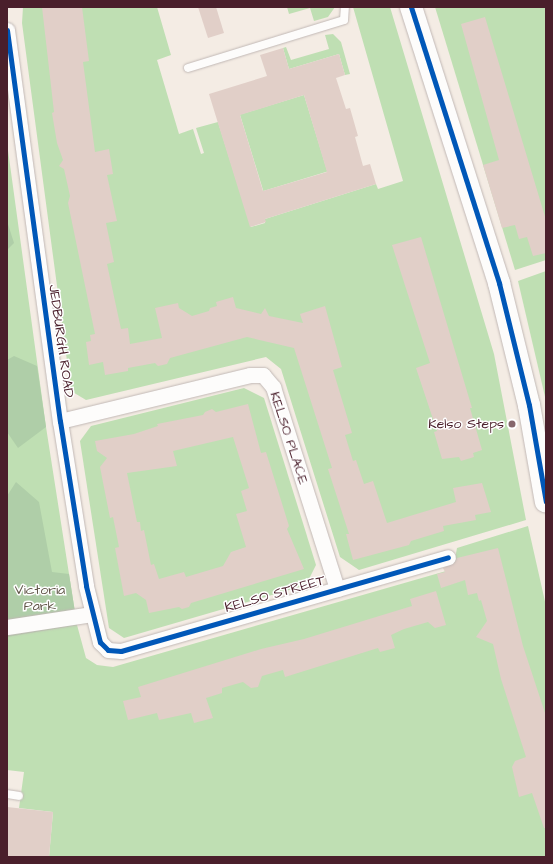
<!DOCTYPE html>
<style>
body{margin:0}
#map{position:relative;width:553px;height:864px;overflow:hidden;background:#f4ece4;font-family:"Architects Daughter",sans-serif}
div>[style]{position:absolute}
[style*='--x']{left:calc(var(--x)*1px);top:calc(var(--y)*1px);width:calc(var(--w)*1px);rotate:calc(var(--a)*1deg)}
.green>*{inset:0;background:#bfdfb3;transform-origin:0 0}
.forest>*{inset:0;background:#afcea8}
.building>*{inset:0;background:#e1cfc8}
.roads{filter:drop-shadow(0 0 1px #c1b8b5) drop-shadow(0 0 1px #c1b8b5)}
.lane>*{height:8px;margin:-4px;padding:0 4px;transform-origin:4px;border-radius:4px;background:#fdfcfb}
.street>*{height:15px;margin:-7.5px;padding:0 7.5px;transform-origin:7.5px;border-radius:7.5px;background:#fdfcfb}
.secondary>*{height:22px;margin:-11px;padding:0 11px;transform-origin:11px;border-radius:11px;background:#fdfcfb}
.cycleway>*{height:5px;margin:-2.5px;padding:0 2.5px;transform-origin:2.5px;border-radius:2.5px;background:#0057b8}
.dots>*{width:11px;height:11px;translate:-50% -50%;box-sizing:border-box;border:2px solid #fff;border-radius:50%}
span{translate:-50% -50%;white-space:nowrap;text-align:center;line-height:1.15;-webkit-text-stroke:3px #fff;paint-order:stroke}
.street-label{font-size:14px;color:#4a1f2b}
.poi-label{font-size:14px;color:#4a1f2b}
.right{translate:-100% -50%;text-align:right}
.park-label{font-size:14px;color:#605548}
.frame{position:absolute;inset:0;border:8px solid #4a1f2b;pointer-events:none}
</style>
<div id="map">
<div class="green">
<i style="clip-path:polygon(23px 7px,157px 7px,171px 55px,157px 60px,179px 134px,193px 129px,201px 154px,204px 153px,196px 128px,218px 122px,251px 227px,265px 223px,265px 219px,376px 184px,378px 189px,403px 181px,353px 7px,390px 7px,494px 354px,526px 520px,359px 570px,340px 557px,281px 369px,266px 357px,86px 400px,71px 391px,22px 23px)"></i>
<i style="clip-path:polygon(287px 7px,335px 7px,328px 17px,314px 21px,310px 8px,289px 14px)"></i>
<i style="clip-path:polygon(435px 7px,546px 7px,546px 260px,515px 270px)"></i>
<i style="clip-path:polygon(333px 34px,341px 42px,350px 74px,345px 75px,339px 54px,289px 69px,283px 48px,286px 47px,291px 60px,329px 49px,325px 35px)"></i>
<i style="left:304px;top:95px;width:80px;height:67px;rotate:73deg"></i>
<i style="clip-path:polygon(7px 143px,46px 427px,77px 625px,86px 658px,97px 665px,113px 667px,453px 569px,457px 548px,528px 526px,546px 606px,546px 857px,49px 857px,53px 812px,19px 808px,24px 772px,7px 770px)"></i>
<i style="clip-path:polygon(546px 271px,546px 401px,518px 281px)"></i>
<i style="clip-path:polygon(244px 388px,264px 398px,316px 565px,306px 585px,124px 638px,109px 628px,80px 441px,91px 426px)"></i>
</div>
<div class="forest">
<i style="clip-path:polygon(7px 221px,14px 243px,7px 250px)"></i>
<i style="clip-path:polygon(14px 356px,37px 366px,46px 427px,18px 448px,7px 432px,7px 360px)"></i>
<i style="clip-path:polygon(16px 482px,39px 502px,52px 572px,69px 574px,77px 625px,7px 637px,7px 496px)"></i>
</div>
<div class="building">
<i style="clip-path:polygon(42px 7px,82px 7px,89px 61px,83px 62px,95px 152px,109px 149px,113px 174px,107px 175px,117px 221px,106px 223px,114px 262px,107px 264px,121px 329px,128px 328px,130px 344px,162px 338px,155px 308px,178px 303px,179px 308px,192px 316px,209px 311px,210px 308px,217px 306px,216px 302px,233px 297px,236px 308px,261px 314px,265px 308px,269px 316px,303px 323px,300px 314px,325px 306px,342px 367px,333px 370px,352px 433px,345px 435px,353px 461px,356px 460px,364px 484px,373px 481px,387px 523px,456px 502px,453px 488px,482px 483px,491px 512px,475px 515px,476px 520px,443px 526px,444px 531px,411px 541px,409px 545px,353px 560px,346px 534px,349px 534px,328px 469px,332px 468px,294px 348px,247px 337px,170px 358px,167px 364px,158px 366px,155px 363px,128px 368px,128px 371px,105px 375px,103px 362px,89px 365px,86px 342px,91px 341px,90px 335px,95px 334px,68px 203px,70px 196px,64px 169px,59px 166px,63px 160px,57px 143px,52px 113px,54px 112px)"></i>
<i style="clip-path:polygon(198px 7px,216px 7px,224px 33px,208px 38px)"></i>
<i style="clip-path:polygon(485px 17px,546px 220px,546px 253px,533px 256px,527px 237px,519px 239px,515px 225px,502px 228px,483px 165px,499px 160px,461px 24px)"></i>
<i style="clip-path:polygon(evenodd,283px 48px,289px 69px,339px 54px,345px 75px,336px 78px,346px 109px,350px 108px,358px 136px,355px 137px,363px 166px,370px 164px,376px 184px,265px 219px,266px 222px,250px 227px,209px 94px,267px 76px,260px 55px,283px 48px,304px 95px,327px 172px,263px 191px,240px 115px,304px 95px)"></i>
<i style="clip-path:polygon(421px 237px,472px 408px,470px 408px,482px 450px,473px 453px,474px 457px,461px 461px,459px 457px,442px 459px,434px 432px,437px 431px,416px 368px,430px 363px,392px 245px)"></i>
<i style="clip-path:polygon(evenodd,248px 404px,261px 453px,266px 452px,289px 526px,287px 529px,304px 569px,191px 603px,189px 607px,182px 609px,179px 607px,149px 613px,146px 600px,136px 593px,124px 596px,115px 548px,119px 547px,113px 517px,110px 518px,100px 467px,107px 458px,97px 451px,95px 441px,134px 434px,158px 426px,157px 424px,203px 415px,205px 412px,212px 409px,216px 412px,248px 404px,233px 437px,249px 488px,241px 491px,247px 511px,236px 514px,246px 547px,231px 552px,223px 566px,186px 577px,184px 572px,159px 579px,154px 564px,151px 565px,144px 530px,141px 531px,140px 522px,137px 522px,127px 473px,177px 466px,173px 451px,233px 437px)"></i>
<i style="clip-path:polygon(498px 548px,523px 646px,546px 716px,546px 828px,544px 828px,532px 793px,519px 797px,512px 767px,515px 761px,526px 757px,501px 679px,493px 644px,476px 637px,487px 621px,481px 600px,479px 601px,477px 593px,468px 595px,465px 580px,441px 588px,437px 574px,445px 572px,443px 568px,454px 563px,457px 558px)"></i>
<i style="clip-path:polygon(436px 591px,446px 625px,435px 628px,428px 622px,404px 629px,391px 635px,395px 648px,380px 652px,378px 648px,285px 677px,283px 670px,262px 676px,258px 687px,251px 688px,243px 682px,222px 688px,222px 693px,206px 698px,213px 718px,194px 723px,191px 713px,159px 720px,157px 713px,128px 720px,123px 701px,141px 697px,138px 687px,261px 649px,304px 639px,412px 606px,410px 599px)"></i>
<i style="clip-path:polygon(7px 807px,53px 812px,49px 857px,7px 857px)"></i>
</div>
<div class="roads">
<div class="lane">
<i style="--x:188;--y:68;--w:163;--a:-17.1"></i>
<i style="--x:344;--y:20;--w:13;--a:-86"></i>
<i style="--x:7;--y:794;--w:12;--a:9"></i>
</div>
<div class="street">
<i style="--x:7;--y:30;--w:395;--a:82.3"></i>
<i style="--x:60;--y:421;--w:167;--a:81"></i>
<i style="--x:86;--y:586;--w:58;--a:76"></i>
<i style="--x:100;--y:642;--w:11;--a:45"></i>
<i style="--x:108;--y:650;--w:13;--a:4"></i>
<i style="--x:121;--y:651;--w:340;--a:-16"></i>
<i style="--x:60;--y:421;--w:195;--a:-13.6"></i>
<i style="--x:250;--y:375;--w:13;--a:0"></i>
<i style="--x:263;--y:375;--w:16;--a:50"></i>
<i style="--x:273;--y:387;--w:212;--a:72.4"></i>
<i style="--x:7;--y:627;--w:86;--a:-8.7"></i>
</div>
<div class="secondary">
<i style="--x:411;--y:7;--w:290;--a:72.3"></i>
<i style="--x:499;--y:283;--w:126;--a:76.2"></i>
<i style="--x:529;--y:405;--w:98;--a:80.1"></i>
</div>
</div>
<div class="cycleway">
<i style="--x:411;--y:7;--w:290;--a:72.3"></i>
<i style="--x:499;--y:283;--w:126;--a:76.2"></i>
<i style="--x:529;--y:405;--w:98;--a:80.1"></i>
<i style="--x:7;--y:30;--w:395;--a:82.3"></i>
<i style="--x:60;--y:421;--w:167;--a:81"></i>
<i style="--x:86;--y:586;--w:58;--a:76"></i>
<i style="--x:100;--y:642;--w:11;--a:45"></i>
<i style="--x:108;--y:650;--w:13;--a:4"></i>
<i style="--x:121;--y:651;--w:340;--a:-16"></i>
</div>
<div class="dots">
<i style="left:512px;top:424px;background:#86676c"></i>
</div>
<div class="street-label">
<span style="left:61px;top:341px;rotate:82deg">JEDBURGH ROAD</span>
<span style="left:289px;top:438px;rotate:72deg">KELSO PLACE</span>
<span style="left:275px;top:594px;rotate:-16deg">KELSO STREET</span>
</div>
<div class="poi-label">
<span class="right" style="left:504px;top:424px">Kelso Steps</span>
</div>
<div class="park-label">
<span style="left:40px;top:598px">Victoria<br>Park</span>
</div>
<div class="frame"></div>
</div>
